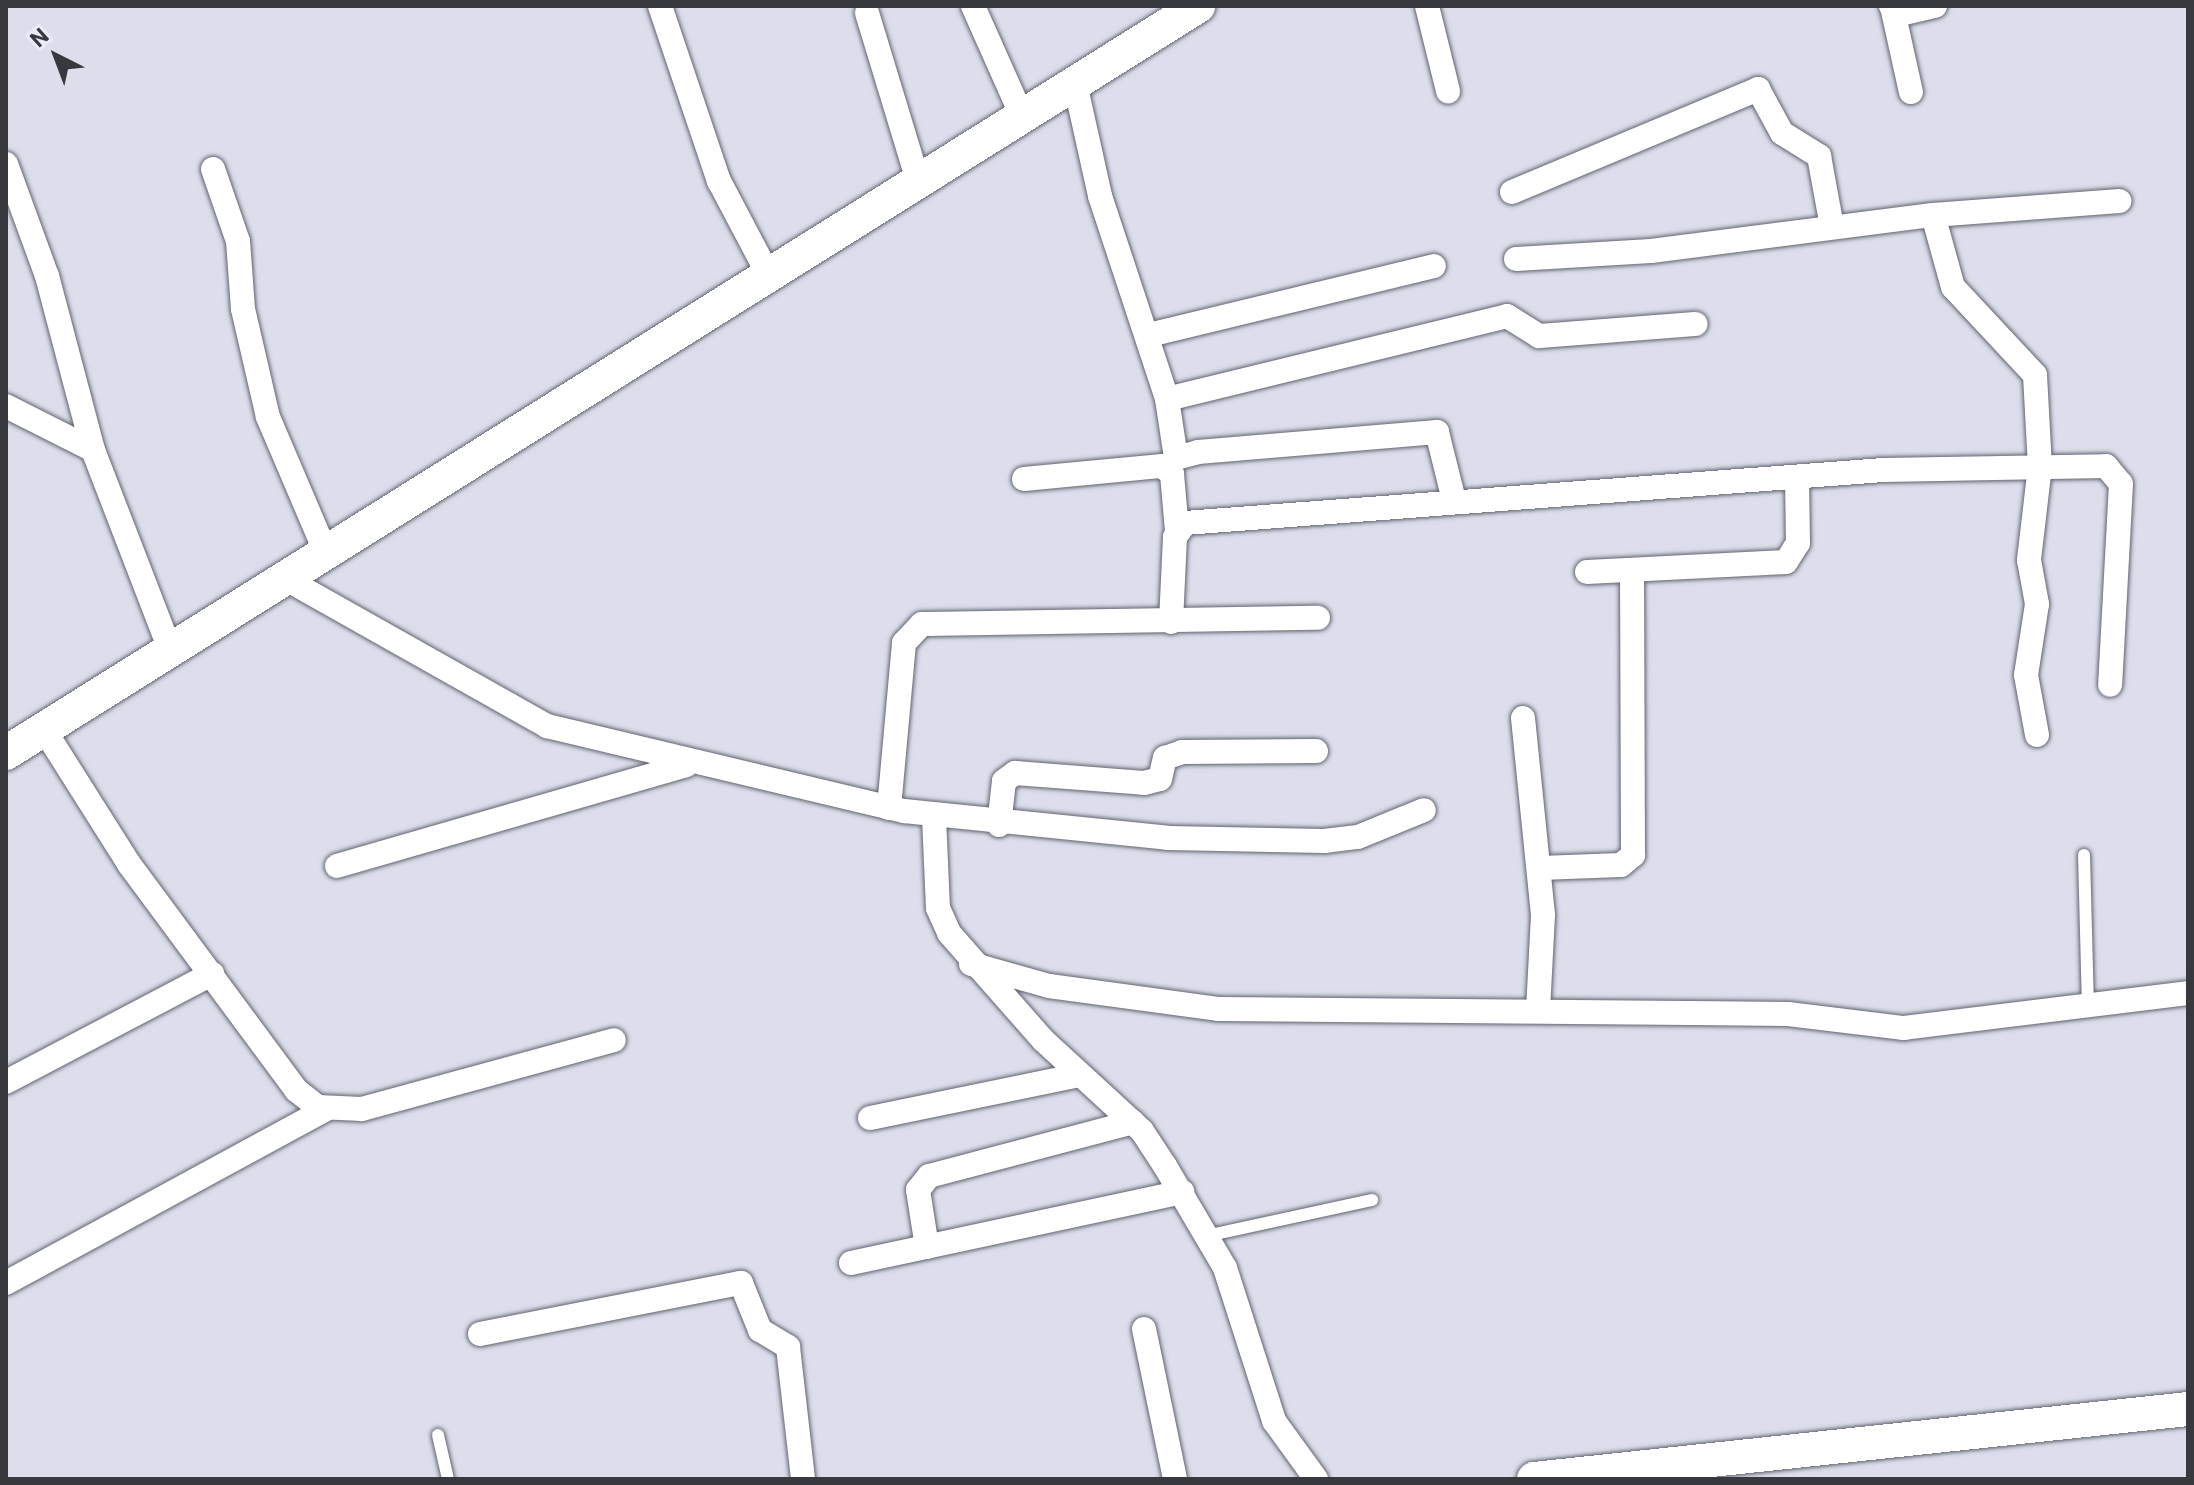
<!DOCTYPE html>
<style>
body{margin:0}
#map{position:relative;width:2194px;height:1485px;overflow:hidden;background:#dcdeeb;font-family:Roboto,sans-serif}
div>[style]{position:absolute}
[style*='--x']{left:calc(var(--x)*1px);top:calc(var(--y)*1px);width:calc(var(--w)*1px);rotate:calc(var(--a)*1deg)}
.roads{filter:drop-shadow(0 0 2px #61636f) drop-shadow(0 0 2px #61636f)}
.service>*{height:12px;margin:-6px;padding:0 6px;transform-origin:6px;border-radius:6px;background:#fff}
.minor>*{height:24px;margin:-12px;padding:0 12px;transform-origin:12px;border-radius:12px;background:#fff}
.secondary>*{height:34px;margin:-17px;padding:0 17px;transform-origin:17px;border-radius:17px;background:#fff}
span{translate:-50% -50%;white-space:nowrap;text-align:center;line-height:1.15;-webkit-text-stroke:6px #e9ebf9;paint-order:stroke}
.frame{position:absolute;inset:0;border:8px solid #38393e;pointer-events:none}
.north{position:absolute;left:16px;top:16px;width:80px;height:80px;-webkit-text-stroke:6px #e9ebf9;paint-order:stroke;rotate:318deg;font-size:22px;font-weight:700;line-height:32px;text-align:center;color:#38393e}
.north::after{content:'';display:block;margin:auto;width:28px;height:36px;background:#38393e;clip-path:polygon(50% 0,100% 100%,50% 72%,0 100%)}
</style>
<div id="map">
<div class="roads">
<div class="service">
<i style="--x:2084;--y:855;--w:153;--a:88.5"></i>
<i style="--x:1210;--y:1235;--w:166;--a:-12.2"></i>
<i style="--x:438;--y:1435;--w:45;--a:77.2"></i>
</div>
<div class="minor">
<i style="--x:660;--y:6;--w:185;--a:71.4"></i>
<i style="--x:719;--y:181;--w:105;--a:62.2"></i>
<i style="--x:973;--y:6;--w:120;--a:66"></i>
<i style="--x:1427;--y:6;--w:88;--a:76.1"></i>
<i style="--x:1891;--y:6;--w:12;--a:42"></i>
<i style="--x:1900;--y:14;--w:36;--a:-13"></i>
<i style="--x:1893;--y:11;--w:83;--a:77.5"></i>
<i style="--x:867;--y:13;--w:176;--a:73.1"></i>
<i style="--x:1075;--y:83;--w:116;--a:77.5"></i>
<i style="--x:1100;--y:196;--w:214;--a:71.7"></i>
<i style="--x:1167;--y:399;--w:60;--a:81.3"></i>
<i style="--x:6;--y:164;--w:119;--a:69.9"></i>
<i style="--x:47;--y:276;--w:180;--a:75.2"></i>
<i style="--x:93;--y:450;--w:217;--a:68.9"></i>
<i style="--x:213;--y:169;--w:76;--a:70.9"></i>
<i style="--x:238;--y:241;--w:68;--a:85.8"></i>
<i style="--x:243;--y:309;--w:111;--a:77"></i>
<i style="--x:268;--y:417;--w:148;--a:66.9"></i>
<i style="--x:1512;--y:192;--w:267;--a:-22.7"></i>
<i style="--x:1758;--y:89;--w:50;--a:61.4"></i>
<i style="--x:1782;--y:133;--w:44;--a:31.9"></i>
<i style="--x:1819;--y:156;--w:72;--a:79.6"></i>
<i style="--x:1933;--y:215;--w:187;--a:-4.3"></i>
<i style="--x:1516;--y:259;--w:135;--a:-3.4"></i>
<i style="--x:1651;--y:251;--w:284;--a:-7.3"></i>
<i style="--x:1933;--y:215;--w:75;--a:74.5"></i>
<i style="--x:1953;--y:287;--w:120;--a:47"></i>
<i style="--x:2035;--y:375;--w:91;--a:86.9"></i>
<i style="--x:2040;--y:466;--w:95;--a:96.7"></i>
<i style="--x:2029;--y:560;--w:45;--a:79.7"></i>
<i style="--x:2037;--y:604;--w:72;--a:98.8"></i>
<i style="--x:2026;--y:675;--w:61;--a:79.6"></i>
<i style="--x:1149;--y:335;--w:293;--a:-13.6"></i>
<i style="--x:1167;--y:399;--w:350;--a:-13.7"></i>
<i style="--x:1507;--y:316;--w:38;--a:32"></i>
<i style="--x:1539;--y:336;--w:157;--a:-4.4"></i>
<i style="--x:6;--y:406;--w:97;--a:26.8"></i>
<i style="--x:1168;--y:469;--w:14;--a:-54"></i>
<i style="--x:1176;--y:458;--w:23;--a:-15"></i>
<i style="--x:1198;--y:452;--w:240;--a:-4.8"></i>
<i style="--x:1437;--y:432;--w:70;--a:76"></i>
<i style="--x:1024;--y:479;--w:139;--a:-5.4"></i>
<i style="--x:1162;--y:466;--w:13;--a:39"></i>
<i style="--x:1172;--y:474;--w:57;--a:85"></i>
<i style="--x:1587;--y:572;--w:199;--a:-2.9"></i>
<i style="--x:1786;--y:562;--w:22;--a:-58"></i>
<i style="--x:1798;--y:543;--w:65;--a:-90.9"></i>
<i style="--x:286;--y:579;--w:300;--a:29.4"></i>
<i style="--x:547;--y:726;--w:367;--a:13.4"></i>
<i style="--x:904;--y:811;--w:265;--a:5.8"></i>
<i style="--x:1168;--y:838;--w:156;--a:1.1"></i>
<i style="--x:1324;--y:841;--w:34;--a:-7"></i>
<i style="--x:1358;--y:837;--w:71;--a:-22.2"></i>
<i style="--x:1171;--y:622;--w:85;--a:-87.3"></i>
<i style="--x:1175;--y:537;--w:17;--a:-54"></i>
<i style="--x:1185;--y:523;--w:701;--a:-4.34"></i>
<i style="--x:1884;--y:470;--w:222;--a:-1"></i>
<i style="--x:2106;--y:466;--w:23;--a:50"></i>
<i style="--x:2121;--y:484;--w:201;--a:93.1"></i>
<i style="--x:1523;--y:718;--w:198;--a:84.2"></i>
<i style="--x:1543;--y:915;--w:96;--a:93"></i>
<i style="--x:45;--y:731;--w:157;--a:57.7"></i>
<i style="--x:129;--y:864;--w:281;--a:53.5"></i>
<i style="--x:296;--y:1090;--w:28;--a:38"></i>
<i style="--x:318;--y:1107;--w:44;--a:2.6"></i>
<i style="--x:362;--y:1109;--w:261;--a:-15.3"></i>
<i style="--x:889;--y:808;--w:166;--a:-84.8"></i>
<i style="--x:904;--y:643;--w:26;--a:-47"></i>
<i style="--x:922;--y:624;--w:396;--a:-0.9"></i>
<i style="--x:934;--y:817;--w:91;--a:87.5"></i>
<i style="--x:938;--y:908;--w:27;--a:66"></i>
<i style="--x:949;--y:933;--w:142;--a:48.7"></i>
<i style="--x:1043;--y:1040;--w:134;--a:42.6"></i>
<i style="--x:1142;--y:1131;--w:42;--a:56.7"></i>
<i style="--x:1165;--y:1166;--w:118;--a:59.5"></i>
<i style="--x:1225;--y:1268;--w:161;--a:72.2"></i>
<i style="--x:1274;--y:1421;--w:72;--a:54.1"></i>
<i style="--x:999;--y:825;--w:44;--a:-83.5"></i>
<i style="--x:1004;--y:781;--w:14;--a:-36"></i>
<i style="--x:1015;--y:773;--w:129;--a:4.4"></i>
<i style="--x:1144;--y:783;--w:16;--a:-14"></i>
<i style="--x:1160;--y:779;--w:22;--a:-77"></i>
<i style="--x:1165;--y:758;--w:18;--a:-19"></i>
<i style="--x:1182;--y:752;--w:134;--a:-0.4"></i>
<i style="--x:337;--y:866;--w:363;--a:-16.1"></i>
<i style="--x:1540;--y:868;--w:81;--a:-2.1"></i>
<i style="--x:1621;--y:865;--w:16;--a:-40"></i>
<i style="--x:1633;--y:855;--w:285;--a:-90.2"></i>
<i style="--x:971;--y:964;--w:81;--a:15.8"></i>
<i style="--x:1049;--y:986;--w:172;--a:7.7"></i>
<i style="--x:1219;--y:1009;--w:569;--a:0.5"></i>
<i style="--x:1788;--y:1014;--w:117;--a:6.9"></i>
<i style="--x:1904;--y:1028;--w:286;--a:-7"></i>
<i style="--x:6;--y:1082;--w:233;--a:-27.7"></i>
<i style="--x:870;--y:1118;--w:213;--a:-11.6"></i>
<i style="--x:927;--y:1247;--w:58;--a:-99"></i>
<i style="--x:918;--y:1190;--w:18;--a:-52"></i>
<i style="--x:929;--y:1176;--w:211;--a:-14.8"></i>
<i style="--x:851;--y:1263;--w:339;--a:-12.1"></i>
<i style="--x:6;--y:1283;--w:364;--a:-28.5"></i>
<i style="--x:1144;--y:1329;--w:153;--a:78.3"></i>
<i style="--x:480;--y:1334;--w:266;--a:-11.1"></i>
<i style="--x:741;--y:1283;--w:51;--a:68"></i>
<i style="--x:760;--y:1330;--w:33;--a:31"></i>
<i style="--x:788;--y:1347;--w:133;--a:83.5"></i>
</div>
<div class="secondary">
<i style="--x:6;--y:753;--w:1407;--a:-32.07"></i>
<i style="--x:1534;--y:1479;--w:658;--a:-6.11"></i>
</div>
</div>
<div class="frame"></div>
<div class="north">N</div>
</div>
